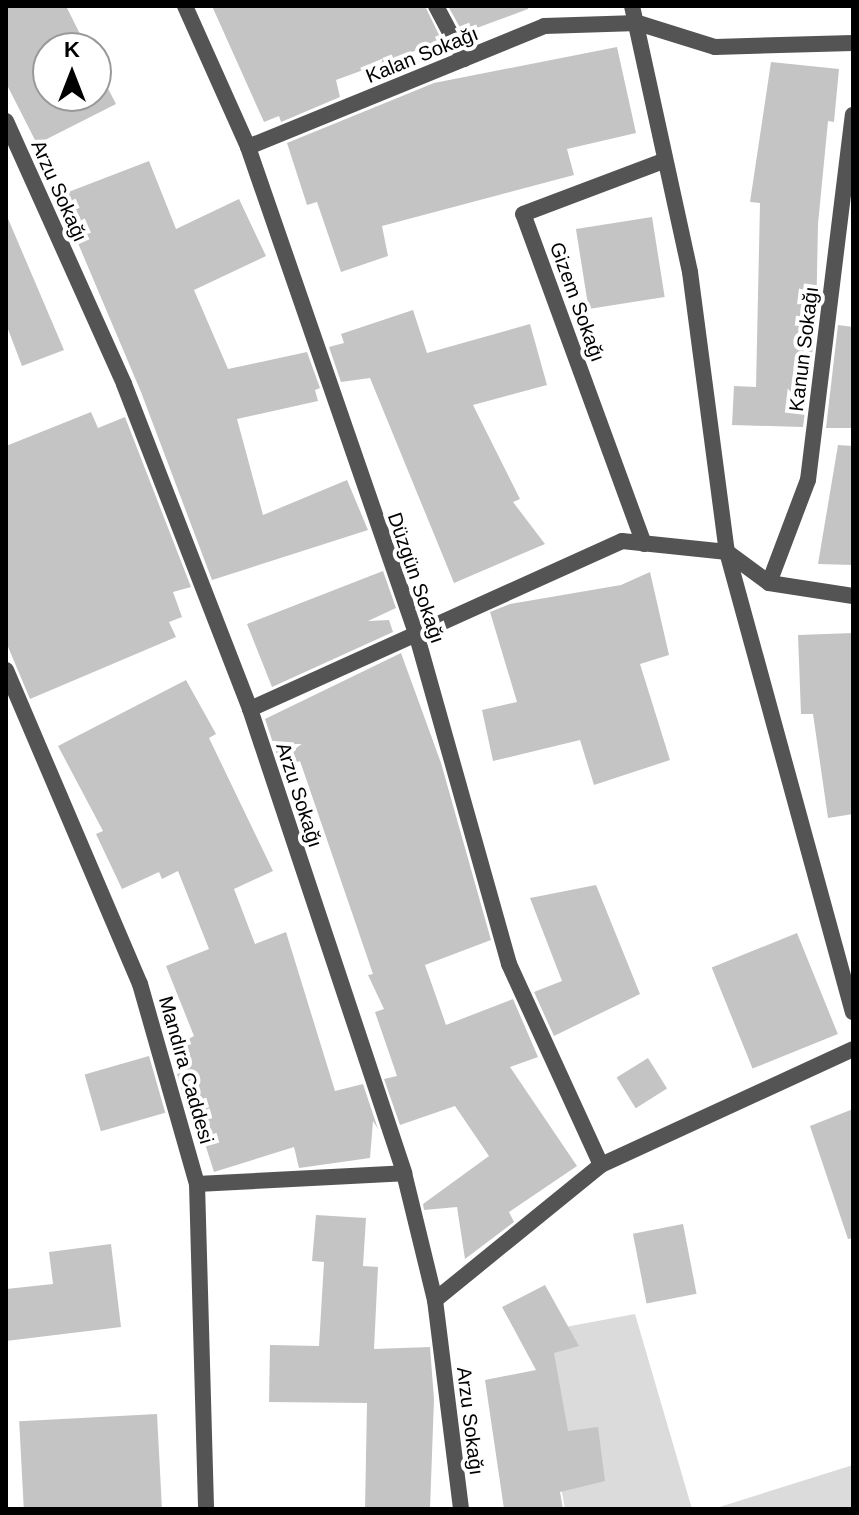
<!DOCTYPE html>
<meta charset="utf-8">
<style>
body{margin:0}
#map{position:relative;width:859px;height:1515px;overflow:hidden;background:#fff;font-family:Helvetica,sans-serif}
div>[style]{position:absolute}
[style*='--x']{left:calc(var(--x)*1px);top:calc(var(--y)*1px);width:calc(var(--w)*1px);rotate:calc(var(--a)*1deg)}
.green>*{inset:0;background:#dbdbdb}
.building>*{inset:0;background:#c4c4c4;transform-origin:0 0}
.minor>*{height:16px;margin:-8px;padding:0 8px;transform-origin:8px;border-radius:8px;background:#545454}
.tertiary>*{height:16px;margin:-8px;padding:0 8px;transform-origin:8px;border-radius:8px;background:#545454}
span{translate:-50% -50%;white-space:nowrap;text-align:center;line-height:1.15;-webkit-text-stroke:8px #fff;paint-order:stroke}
.street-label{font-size:20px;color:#000}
.frame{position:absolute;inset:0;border:8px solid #000;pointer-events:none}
.north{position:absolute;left:32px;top:32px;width:80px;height:80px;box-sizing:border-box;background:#fff;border:2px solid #999;border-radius:50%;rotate:0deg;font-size:22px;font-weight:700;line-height:32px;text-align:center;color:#000}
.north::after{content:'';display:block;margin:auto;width:28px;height:36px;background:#000;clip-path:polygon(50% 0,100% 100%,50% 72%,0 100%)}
</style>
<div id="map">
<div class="green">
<i style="clip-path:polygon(635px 1314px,692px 1509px,565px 1509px,533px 1333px)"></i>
<i style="clip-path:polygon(853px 1465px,853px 1509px,713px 1509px)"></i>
</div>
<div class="building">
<i style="clip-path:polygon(6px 6px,66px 6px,87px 48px,48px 48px,48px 96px,96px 96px,96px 65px,116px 104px,37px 144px,6px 83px)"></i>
<i style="clip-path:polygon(212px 6px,425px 6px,442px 41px,336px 80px,340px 97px,281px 122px,279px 116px,264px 122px)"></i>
<i style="clip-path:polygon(448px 6px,528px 6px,528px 9px,463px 33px)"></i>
<i style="clip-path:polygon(617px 47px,636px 133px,567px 149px,574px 175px,382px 226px,388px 256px,341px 272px,317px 202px,307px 205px,287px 143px,434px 83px)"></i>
<i style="clip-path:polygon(771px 62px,839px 69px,834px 122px,828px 121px,818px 224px,816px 322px,803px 427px,732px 425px,734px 386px,756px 387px,760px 203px,750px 202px)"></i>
<i style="clip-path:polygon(149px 161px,176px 229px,239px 199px,266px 256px,194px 290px,228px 369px,307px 352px,320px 388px,315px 390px,318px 401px,237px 419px,263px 515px,347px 480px,368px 530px,212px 580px,141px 392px,58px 196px)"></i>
<i style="clip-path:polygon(6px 214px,64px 350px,22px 366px,6px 324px)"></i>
<i style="left:652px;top:217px;width:81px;height:77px;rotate:81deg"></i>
<i style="clip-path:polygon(413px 310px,427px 353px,530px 324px,547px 385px,473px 405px,520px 499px,513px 502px,545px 544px,454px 583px,370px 378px,341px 382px,329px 347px,344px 343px,341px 334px)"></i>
<i style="clip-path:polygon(838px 325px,853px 327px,853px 428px,826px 428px)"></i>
<i style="clip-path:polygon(91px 412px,98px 428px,125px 417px,191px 587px,173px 592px,182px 617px,169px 622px,176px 637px,30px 699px,6px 642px,6px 446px)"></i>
<i style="clip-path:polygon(838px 445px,853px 446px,853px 565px,818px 564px)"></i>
<i style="clip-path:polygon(383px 571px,396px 608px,368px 621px,389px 620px,393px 632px,272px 687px,247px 624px)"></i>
<i style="clip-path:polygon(650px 572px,669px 655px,640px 664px,670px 760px,594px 785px,580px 740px,493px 761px,482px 710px,517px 702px,490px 612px,510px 604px,621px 585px)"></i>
<i style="clip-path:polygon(853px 633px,853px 814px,828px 818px,813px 714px,801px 714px,798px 635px)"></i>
<i style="clip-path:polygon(401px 653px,441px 763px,491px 940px,425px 965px,446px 1025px,513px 999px,538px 1057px,510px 1067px,577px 1166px,509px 1212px,514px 1222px,465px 1259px,457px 1207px,424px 1210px,423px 1204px,489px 1156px,455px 1106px,400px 1125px,384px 1079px,397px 1076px,375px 1012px,384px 1009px,368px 975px,373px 974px,300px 761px,281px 767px,265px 719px)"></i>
<i style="clip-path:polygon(186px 680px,216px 734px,209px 738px,273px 871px,234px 889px,255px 944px,286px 932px,335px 1091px,363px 1084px,378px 1129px,373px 1121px,370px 1158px,299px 1168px,294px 1147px,214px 1172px,192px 1103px,186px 1105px,170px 1049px,194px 1036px,166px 966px,209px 949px,178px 871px,162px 879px,159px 872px,122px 889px,96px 834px,103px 831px,58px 746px)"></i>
<i style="clip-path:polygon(596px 885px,640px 994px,554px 1036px,534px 992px,562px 981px,530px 898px)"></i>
<i style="left:797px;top:933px;width:109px;height:92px;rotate:68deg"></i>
<i style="left:149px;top:1056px;width:59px;height:67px;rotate:74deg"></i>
<i style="left:648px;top:1058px;width:36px;height:37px;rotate:58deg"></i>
<i style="clip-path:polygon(853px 1109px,853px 1238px,848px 1239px,810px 1126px)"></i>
<i style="clip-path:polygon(316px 1215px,366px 1218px,363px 1266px,378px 1267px,374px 1349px,430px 1347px,434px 1399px,430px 1509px,365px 1509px,367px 1403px,269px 1402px,270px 1345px,319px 1346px,324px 1262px,312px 1261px)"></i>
<i style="left:683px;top:1224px;width:71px;height:51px;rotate:79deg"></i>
<i style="clip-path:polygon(111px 1244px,121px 1327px,6px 1341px,6px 1289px,53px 1284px,49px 1252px)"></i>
<i style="clip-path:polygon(545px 1285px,579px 1346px,554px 1353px,568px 1431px,598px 1427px,605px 1481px,560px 1492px,563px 1509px,504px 1509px,485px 1380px,536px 1370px,502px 1307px)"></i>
<i style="left:157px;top:1414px;width:95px;height:138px;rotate:87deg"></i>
</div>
<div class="minor">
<i style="--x:185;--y:6;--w:154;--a:65.9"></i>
<i style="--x:248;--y:147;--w:514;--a:70.93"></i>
<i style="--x:416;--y:633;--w:344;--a:74.3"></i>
<i style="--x:509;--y:964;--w:221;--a:65.4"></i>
<i style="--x:436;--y:6;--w:60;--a:62.2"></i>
<i style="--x:6;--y:121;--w:288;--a:65.8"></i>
<i style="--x:124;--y:384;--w:349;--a:68.8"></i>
<i style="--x:250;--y:709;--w:489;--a:71.6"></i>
<i style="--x:404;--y:1173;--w:131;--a:76.3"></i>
<i style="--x:435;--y:1300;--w:211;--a:82.9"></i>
<i style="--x:248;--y:147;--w:320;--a:-22.2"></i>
<i style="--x:544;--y:26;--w:94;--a:-1.8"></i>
<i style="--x:638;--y:23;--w:81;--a:17.3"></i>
<i style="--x:715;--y:47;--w:138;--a:-1.7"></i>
<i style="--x:644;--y:544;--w:351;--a:-110.1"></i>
<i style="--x:523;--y:214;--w:150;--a:-20.7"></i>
<i style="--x:769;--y:583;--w:110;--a:-69.3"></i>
<i style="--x:808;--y:480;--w:368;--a:-83"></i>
<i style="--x:6;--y:670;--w:341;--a:66.9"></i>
<i style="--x:140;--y:984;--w:208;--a:74.1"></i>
<i style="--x:197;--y:1184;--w:325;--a:88.4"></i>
<i style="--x:250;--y:709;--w:408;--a:-24.3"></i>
<i style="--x:622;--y:541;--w:106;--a:6"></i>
<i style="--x:727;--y:552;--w:52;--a:36.4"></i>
<i style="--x:769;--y:583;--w:85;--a:8.8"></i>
<i style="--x:197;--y:1184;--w:207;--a:-3"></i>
<i style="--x:435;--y:1300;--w:214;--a:-39.1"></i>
<i style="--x:601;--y:1165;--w:277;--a:-24.7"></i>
</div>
<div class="tertiary">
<i style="--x:632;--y:6;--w:272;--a:77.7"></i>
<i style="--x:690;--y:272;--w:282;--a:82.5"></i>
<i style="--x:727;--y:552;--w:477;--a:74.7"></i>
</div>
<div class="street-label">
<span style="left:422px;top:55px;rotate:-22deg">Kalan Sokağı</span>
<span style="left:59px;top:191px;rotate:66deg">Arzu Sokağı</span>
<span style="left:577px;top:302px;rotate:70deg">Gizem Sokağı</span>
<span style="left:804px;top:349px;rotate:-83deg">Kanun Sokağı</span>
<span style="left:416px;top:578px;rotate:71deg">Düzgün Sokağı</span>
<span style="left:299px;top:795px;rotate:72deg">Arzu Sokağı</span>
<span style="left:186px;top:1070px;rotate:74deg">Mandıra Caddesi</span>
<span style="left:470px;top:1421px;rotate:83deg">Arzu Sokağı</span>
</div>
<div class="frame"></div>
<div class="north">K</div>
</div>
